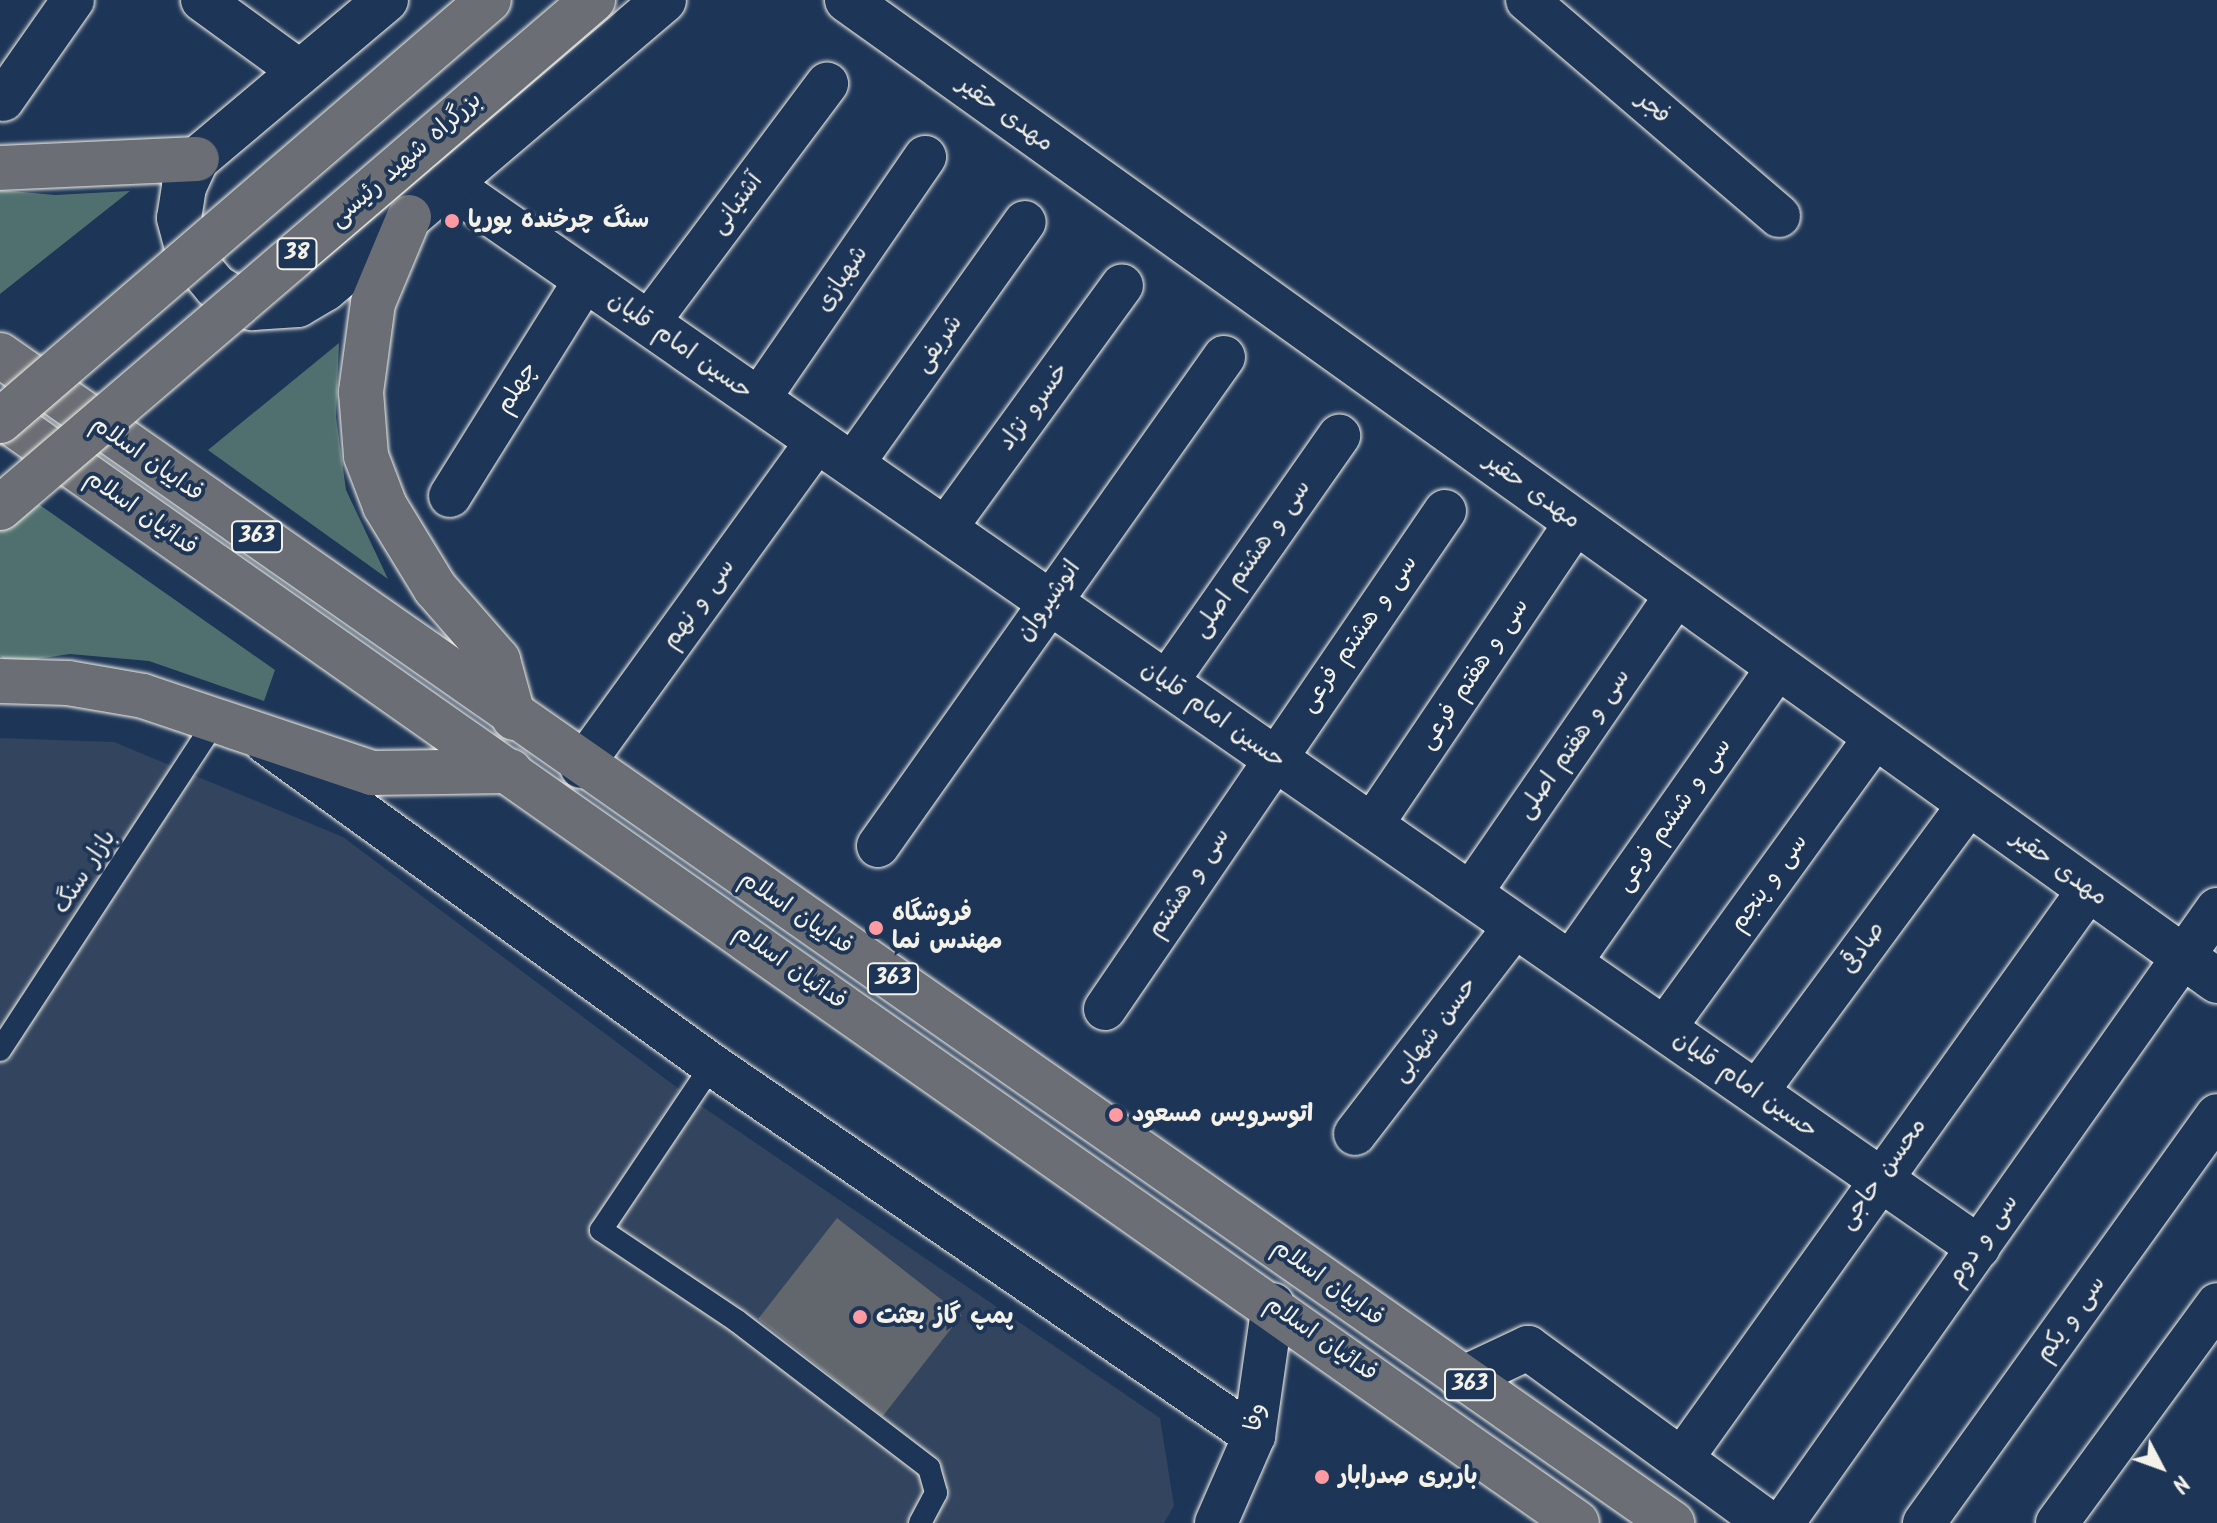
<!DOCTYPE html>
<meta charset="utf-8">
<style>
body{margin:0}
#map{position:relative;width:2217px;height:1523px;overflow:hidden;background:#1d3557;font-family:Kalam,"Playpen Sans Arabic",sans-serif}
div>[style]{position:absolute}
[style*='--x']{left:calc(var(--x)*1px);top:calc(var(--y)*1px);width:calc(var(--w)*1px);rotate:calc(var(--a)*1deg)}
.built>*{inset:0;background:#32445e}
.green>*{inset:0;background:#50706f}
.building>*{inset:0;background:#62676d;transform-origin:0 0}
.roads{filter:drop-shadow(0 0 2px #f4f1e8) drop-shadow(0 0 2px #f4f1e8)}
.service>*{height:22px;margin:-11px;padding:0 11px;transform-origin:11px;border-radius:11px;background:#1d3557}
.minor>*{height:42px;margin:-21px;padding:0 21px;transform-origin:21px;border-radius:21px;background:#1d3557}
.tertiary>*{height:44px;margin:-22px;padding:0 22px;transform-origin:22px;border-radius:22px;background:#1d3557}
.secondary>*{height:44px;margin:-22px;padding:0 22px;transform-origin:22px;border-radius:22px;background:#1d3557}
.primary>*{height:44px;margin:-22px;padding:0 22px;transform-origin:22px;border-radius:22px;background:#6b6f75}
.bridges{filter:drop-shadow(0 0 2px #f4f1e8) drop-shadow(0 0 2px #f4f1e8)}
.trunk-bridge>*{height:44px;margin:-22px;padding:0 22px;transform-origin:22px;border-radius:22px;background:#6b6f75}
.dots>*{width:22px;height:22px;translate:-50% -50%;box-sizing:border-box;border:4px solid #1d3557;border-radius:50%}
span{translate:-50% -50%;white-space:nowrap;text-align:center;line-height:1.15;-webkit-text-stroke:8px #1d3557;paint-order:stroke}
.shield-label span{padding:2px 6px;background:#1d3557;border:2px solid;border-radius:6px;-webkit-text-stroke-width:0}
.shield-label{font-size:22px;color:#f4f1e8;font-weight:700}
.street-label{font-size:24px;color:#f4f1e8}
.poi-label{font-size:24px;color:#f4f1e8;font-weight:700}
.left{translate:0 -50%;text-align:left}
.north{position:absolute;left:2121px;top:1427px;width:80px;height:80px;-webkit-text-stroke:6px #1d3557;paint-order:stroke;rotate:131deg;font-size:22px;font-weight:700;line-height:32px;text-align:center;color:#f4f1e8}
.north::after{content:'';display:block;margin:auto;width:28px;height:36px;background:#f4f1e8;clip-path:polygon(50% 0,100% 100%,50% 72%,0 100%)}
</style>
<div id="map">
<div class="built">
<i style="clip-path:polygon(0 738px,114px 742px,343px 837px,703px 1107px,1160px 1418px,1174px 1506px,1164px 1523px,0 1523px)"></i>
</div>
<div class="green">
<i style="clip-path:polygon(0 190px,55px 195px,130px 191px,0 294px)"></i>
<i style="clip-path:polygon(339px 343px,336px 417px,346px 490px,388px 579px,208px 450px)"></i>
<i style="clip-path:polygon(0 477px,275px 670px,264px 701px,149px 661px,70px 654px,9px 663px,0 656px)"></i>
</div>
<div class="building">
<i style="left:837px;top:1218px;width:158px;height:128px;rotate:38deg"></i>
</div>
<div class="roads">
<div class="service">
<i style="--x:0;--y:1050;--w:391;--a:-56.8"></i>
<i style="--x:712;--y:1065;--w:199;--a:123.9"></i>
<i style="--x:601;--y:1230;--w:164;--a:33.8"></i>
<i style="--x:737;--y:1321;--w:242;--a:37.4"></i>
<i style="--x:929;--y:1468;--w:26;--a:74"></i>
<i style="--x:936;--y:1493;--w:34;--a:118"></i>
</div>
<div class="minor">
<i style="--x:202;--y:0;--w:122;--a:36"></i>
<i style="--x:1527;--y:0;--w:332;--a:40.6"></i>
<i style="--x:3;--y:100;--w:122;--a:-55"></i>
<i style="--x:648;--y:323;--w:299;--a:-53.2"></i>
<i style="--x:758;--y:400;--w:295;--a:-55.5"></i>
<i style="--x:852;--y:465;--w:298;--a:-54.6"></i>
<i style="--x:450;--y:496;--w:255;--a:-58"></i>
<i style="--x:945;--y:529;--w:301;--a:-54"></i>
<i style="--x:1166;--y:683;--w:302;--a:-55"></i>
<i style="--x:266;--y:743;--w:550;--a:35.83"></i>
<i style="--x:712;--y:1065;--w:657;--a:34.39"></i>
<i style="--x:581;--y:767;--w:402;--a:-54.1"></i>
<i style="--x:1371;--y:826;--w:367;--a:-56"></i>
<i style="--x:878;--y:846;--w:599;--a:-54.72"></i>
<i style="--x:1470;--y:894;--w:364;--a:-55.4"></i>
<i style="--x:1570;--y:963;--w:362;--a:-54.9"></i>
<i style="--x:1105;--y:1009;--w:603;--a:-55.68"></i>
<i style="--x:1664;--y:1029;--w:360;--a:-54.1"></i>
<i style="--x:1756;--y:1093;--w:359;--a:-53.6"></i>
<i style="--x:1355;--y:1134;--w:262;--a:-52.4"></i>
<i style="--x:1681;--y:1460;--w:702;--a:-54.45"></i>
<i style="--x:1216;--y:1523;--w:95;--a:-66.4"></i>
<i style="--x:1254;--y:1436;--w:133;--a:-81.8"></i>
<i style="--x:1783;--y:1523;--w:752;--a:-54.75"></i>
<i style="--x:1924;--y:1523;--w:502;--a:-54.32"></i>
<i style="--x:2057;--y:1523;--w:271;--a:-53.8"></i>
</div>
<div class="tertiary">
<i style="--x:847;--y:0;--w:1685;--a:35.6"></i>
<i style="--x:448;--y:184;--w:1863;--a:34.79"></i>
<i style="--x:1462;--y:1379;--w:73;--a:-25.2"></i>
<i style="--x:1528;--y:1348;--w:297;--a:36.1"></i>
</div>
<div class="secondary">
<i style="--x:386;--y:0;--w:247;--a:139.9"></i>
<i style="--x:197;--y:159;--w:31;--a:115"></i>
<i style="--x:184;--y:187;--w:31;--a:99"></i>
<i style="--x:179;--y:218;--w:38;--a:75"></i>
<i style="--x:189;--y:255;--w:42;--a:49.8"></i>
<i style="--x:216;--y:287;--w:42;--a:30.3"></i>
<i style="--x:252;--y:308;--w:46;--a:-3.7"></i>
<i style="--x:298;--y:305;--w:31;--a:-31"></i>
<i style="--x:325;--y:289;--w:445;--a:-40.4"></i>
</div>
<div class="primary">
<i style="--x:0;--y:168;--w:197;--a:-2.6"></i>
<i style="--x:409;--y:217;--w:93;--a:112.7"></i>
<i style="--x:373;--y:303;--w:90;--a:97.7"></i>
<i style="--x:361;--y:392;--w:64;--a:85.5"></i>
<i style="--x:366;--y:456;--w:53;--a:69.2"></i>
<i style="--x:385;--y:506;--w:96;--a:58.6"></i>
<i style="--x:435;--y:588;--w:96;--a:48.8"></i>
<i style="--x:498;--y:660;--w:60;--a:74.6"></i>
<i style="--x:0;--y:355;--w:2040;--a:34.94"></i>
<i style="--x:0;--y:415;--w:1927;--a:35.09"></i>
<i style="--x:0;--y:681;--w:68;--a:1.7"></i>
<i style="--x:68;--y:683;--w:76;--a:9.8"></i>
<i style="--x:143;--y:696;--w:242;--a:18.6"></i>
<i style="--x:372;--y:773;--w:138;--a:-0.8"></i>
</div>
</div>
<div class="bridges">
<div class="trunk-bridge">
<i style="--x:0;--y:421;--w:645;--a:-40.73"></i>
<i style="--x:0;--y:508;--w:781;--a:-40.59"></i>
</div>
</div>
<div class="dots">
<i style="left:452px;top:221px;background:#ff9aa2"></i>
<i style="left:876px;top:928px;background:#ff9aa2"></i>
<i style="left:1116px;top:1115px;background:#ff9aa2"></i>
<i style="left:860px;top:1317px;background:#ff9aa2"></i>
<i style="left:1322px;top:1477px;background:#ff9aa2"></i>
</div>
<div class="shield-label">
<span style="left:297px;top:254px">38</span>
<span style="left:257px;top:537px">363</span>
<span style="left:893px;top:979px">363</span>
<span style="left:1470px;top:1385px">363</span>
</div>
<div class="street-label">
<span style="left:1653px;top:108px;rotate:41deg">فجر</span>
<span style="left:1005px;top:114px;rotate:36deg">مهدی حقیر</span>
<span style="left:406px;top:160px;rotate:-41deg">بزرگراه شهید رئیسی</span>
<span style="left:737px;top:204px;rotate:-53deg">آشتیانی</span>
<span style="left:842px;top:279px;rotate:-56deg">شهبازی</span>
<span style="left:939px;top:344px;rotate:-55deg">شریفی</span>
<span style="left:680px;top:346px;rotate:35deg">حسین امام قلیان</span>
<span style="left:517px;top:388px;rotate:-58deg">چهلم</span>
<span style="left:1034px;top:407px;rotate:-54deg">خسرو نژاد</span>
<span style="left:147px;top:459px;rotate:35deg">فداییان اسلام</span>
<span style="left:1532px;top:491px;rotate:36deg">مهدی حقیر</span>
<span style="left:141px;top:513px;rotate:35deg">فدائیان اسلام</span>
<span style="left:1252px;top:559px;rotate:-55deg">سی و هشتم اصلی</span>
<span style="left:1049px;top:601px;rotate:-55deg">انوشیروان</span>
<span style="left:699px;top:604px;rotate:-54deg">سی و نهم</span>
<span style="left:1359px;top:634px;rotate:-55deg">سی و هشتم فرعی</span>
<span style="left:1474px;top:674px;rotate:-56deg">سی و هفتم فرعی</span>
<span style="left:1213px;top:715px;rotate:35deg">حسین امام قلیان</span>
<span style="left:1574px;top:744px;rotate:-55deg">سی و هفتم اصلی</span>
<span style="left:1674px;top:815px;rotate:-55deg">سی و ششم فرعی</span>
<span style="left:2059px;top:868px;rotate:36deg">مهدی حقیر</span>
<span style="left:85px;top:872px;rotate:-57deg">بازار سنگ</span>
<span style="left:1189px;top:883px;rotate:-56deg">سی و هشتم</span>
<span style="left:1769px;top:883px;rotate:-54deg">سی و پنجم</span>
<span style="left:796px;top:913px;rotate:34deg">فداییان اسلام</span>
<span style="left:1863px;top:948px;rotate:-54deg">صادقی</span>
<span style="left:790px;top:967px;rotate:35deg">فدائیان اسلام</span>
<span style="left:1435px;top:1030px;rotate:-53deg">حسن شهابی</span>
<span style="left:1745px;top:1085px;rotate:35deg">حسین امام قلیان</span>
<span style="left:1883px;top:1174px;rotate:-54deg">محسن حاجی</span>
<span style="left:1983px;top:1240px;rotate:-55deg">سی و دوم</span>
<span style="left:1328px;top:1283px;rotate:36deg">فداییان اسلام</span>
<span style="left:2071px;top:1319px;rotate:-54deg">سی و یکم</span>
<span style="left:1321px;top:1339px;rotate:35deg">فدائیان اسلام</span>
<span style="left:1256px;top:1417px;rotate:-80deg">وفا</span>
</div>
<div class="poi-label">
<span class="left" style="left:468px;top:221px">سنگ چرخنده پوریا</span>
<span class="left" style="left:892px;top:928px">فروشگاه<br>مهندس نما</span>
<span class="left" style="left:1132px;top:1115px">اتوسرویس مسعود</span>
<span class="left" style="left:876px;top:1317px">پمپ گاز بعثت</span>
<span class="left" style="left:1338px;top:1477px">باربری صدرابار</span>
</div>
<div class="north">N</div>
</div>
